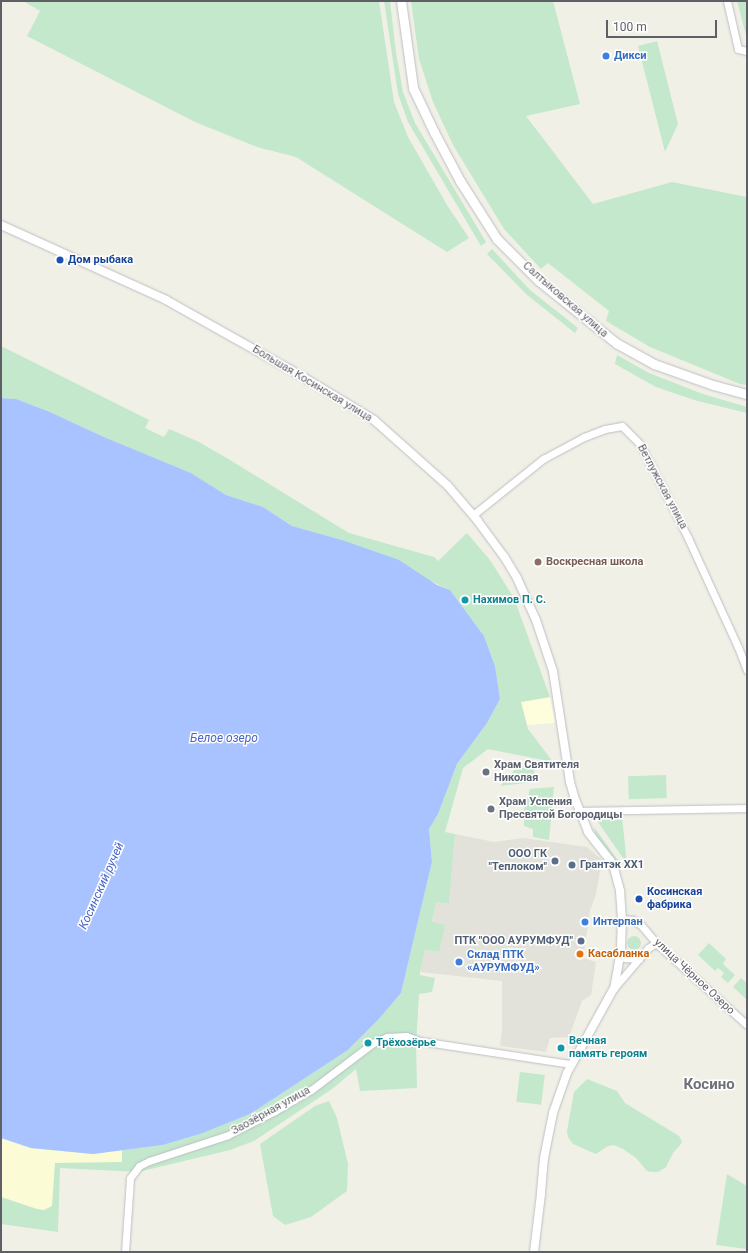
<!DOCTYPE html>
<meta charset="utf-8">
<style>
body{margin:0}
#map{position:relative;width:748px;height:1253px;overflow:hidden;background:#f0f0e6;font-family:Roboto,sans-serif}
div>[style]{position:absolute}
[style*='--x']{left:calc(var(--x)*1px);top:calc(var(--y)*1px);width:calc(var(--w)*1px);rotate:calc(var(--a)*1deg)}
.commercial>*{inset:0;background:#fefedd}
.industrial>*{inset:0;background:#e2e2db}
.green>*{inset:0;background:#c3e8cc;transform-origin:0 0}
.round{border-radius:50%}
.sand>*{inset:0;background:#fbfbd6}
.water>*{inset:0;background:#a8c3ff}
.roads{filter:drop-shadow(0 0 1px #bebec5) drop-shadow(0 0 1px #bebec5)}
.minor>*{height:7px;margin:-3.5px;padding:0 3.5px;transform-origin:3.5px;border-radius:3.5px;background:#fff}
.tertiary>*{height:8px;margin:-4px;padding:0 4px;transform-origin:4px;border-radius:4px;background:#fff}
.secondary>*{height:9px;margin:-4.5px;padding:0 4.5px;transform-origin:4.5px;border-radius:4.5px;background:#fff}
.dots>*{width:11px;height:11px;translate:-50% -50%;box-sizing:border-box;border:2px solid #fff;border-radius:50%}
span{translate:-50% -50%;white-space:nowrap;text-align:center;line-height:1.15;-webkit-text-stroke:3px #fff;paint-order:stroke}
.shop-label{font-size:11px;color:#366cbe;font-weight:700}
.left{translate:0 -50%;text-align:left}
.transit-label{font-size:11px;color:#164399;font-weight:700}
.street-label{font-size:11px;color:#5e5f67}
.education-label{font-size:11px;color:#785e54;font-weight:700}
.culture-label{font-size:11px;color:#0d838f;font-weight:700}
.worship-label{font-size:11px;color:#5b616d;font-weight:700}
.service-label{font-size:11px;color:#4e5e75;font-weight:700}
.right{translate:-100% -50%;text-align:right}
.food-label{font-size:11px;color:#c56008;font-weight:700}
.water-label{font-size:12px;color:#4765c6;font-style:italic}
.district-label{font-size:15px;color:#6f7179;font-weight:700}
.frame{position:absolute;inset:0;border:2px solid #5e5f67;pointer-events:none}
.scale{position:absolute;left:606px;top:20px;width:111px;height:18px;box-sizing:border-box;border:2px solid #5e5f67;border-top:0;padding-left:5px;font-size:12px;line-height:14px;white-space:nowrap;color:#5e5f67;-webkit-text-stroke:3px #fff;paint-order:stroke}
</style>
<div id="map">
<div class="commercial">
<i style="clip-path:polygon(550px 697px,555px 723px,527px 725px,521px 702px)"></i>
</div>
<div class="industrial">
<i style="clip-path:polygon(455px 834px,494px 842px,523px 838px,587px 847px,602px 860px,596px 894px,590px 911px,583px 958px,596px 962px,591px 995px,582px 1001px,569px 1037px,550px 1038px,546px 1052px,500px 1046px,502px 1029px,502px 981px,420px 972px,425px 950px,438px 952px,432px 923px,436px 902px,449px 904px)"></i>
</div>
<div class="green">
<i style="clip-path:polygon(23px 1px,379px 1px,394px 102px,408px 137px,447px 205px,469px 238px,447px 252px,296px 157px,257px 147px,195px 122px,27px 36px,40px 11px)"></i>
<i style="clip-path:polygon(384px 1px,390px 1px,396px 53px,403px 92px,415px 123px,486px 242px,481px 246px,408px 122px,398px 94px)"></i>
<i style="clip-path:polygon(411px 1px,553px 1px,580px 104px,526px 116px,593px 204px,672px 182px,747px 197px,747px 385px,740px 384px,650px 347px,606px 321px,609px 311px,548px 263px,541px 269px,504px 229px,453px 145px,433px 102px,419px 59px)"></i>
<i style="clip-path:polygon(737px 1px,747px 1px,747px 39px)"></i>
<i style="clip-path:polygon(657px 41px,678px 124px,665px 152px,638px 46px)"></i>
<i style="clip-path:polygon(492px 249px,530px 290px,578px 328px,575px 333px,526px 294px,487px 254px)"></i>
<i style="clip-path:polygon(1px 346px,149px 420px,145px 428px,164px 437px,169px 429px,199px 442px,230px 460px,349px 533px,434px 557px,438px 561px,467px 533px,490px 560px,514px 598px,550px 697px,521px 702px,528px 729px,553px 762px,488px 749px,463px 768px,445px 832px,455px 834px,449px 904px,436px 902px,432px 922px,445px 925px,439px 952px,425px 950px,420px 972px,420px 975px,435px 978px,432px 992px,419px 994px,416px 1045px,417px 1088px,360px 1091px,356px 1069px,332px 1089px,254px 1141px,230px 1150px,138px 1172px,60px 1168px,58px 1232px,1px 1224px,1px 1138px,31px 1148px,93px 1154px,163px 1145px,203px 1133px,250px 1114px,348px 1050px,378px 1020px,401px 993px,432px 862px,429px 829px,438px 814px,457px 764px,487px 723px,500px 699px,495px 666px,484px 636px,450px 590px,342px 540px,292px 526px,263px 507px,226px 495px,191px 473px,104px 437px,50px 412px,16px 399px,1px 398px)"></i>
<i style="clip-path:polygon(617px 355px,649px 373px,703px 394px,747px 407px,747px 413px,694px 400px,656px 387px,615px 364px)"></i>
<i style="clip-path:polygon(517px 767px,534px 769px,535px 782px,500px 786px)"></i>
<i style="left:666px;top:775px;width:23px;height:38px;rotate:88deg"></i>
<i style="clip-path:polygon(554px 787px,549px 840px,533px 837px,533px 829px,524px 826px,524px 810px,530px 789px)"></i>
<i style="clip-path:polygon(622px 817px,627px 864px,596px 819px)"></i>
<i style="clip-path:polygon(594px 827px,622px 866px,597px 841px)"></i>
<i class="round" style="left:627px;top:936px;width:14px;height:14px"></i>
<i style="clip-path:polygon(709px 943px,726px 959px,723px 964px,735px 975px,728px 983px,721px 977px,724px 973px,718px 968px,715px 971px,698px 955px)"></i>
<i style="clip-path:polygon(741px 978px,747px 983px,747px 1000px,733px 987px)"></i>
<i style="left:520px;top:1072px;width:25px;height:30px;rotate:7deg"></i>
<i style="clip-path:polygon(587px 1079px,617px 1091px,625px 1103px,679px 1136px,682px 1141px,681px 1144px,673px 1153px,666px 1167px,658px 1172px,652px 1172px,647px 1171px,636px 1158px,623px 1149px,614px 1145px,608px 1146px,596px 1154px,573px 1144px,568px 1137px,567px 1131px,574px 1092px)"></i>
<i style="clip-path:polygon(329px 1101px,337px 1118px,348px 1164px,347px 1191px,311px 1217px,285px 1225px,273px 1216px,260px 1144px,315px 1106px)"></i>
<i style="clip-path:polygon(727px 1174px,747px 1186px,747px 1249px,716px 1245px)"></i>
</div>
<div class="sand">
<i style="clip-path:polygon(1px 1138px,31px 1148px,93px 1154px,122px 1150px,122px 1162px,55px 1163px,52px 1206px,44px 1210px,37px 1209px,1px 1197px)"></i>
</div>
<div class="water">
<i style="clip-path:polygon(1px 398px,16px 399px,50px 412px,104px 437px,191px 473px,226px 495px,263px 507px,292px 526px,342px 540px,399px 560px,437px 585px,450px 590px,484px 636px,495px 666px,500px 699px,487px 723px,457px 764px,438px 814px,429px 829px,432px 862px,401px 993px,378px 1020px,348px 1050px,250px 1114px,203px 1133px,163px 1145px,93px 1154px,31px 1148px,1px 1138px)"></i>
</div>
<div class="roads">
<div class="minor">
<i style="--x:727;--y:1;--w:49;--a:77.1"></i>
<i style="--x:738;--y:49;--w:9;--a:13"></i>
<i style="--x:473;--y:515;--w:90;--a:-38.7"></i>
<i style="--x:543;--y:459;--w:47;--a:-28.2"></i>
<i style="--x:584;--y:437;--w:22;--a:-21"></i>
<i style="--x:605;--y:429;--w:17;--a:-10"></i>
<i style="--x:622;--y:426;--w:25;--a:45"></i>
<i style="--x:640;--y:444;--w:106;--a:62.9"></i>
<i style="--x:688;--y:538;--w:120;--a:65.4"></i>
<i style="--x:738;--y:647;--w:25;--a:69"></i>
<i style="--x:579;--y:811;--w:168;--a:-1"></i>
<i style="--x:622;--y:919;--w:11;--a:5"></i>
<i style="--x:633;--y:920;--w:9;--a:32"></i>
<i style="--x:641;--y:925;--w:23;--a:50"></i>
<i style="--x:656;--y:943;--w:122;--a:42"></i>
<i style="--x:621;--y:950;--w:9;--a:63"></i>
<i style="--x:625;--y:958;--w:14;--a:4"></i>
<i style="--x:614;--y:988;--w:52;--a:-49.6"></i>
<i style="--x:648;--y:948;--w:9;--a:-32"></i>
<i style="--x:125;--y:1252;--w:74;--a:-86.1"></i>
<i style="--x:130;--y:1178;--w:15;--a:-53"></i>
<i style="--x:139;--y:1166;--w:11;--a:-27"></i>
<i style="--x:149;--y:1161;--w:83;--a:-18.2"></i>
<i style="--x:228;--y:1135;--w:53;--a:-27.1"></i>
<i style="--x:275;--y:1111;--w:42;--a:-30.3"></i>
<i style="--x:311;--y:1090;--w:78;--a:-37.2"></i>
<i style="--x:373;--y:1043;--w:15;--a:-23"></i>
<i style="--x:387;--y:1037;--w:19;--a:-3"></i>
<i style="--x:406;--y:1036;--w:15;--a:20"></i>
<i style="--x:420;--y:1041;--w:153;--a:8.7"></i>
</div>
<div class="tertiary">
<i style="--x:1;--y:225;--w:181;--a:24.4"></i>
<i style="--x:166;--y:300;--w:157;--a:29.3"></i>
<i style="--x:303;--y:377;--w:83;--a:31.2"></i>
<i style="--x:374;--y:420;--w:99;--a:41.7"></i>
<i style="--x:448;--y:486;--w:45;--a:49.5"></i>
<i style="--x:477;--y:520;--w:47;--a:53.6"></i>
<i style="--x:505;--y:558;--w:23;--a:59"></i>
<i style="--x:517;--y:578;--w:46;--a:65.7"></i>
<i style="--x:536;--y:620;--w:54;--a:71.6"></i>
<i style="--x:553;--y:671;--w:112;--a:81.3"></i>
<i style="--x:570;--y:782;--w:18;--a:74"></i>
<i style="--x:575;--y:799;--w:35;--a:68"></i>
<i style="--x:588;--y:832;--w:36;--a:52"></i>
<i style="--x:610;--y:860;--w:9;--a:63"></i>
<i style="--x:614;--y:868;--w:24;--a:75"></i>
<i style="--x:620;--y:891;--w:28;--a:86"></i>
<i style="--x:622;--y:919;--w:31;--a:92"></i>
<i style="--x:621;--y:950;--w:39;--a:100"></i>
<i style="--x:614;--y:988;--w:97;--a:118.9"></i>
<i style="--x:567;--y:1073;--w:42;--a:109.3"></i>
<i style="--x:553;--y:1113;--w:46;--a:101.3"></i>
<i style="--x:544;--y:1158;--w:36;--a:95"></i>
<i style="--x:541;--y:1194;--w:58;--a:96.9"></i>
</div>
<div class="secondary">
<i style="--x:401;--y:1;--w:88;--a:82.1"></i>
<i style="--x:413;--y:88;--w:49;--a:64.5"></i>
<i style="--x:434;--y:132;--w:55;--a:62"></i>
<i style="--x:460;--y:181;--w:69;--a:57.5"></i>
<i style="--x:497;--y:239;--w:59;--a:45"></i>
<i style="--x:539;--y:281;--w:99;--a:38.8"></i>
<i style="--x:616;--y:343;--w:43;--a:28.9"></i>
<i style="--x:654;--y:364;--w:63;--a:19.6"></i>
<i style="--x:713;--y:385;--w:35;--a:15"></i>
</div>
</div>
<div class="dots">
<i style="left:606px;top:56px;background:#3f7fe0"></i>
<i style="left:60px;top:260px;background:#1a4fb4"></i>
<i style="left:538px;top:562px;background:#8d6e63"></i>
<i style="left:465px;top:600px;background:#0f9aa8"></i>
<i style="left:486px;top:772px;background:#6b7280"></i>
<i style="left:491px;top:809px;background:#6b7280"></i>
<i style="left:555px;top:861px;background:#5c6f8a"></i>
<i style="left:572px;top:865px;background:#5c6f8a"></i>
<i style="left:639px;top:899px;background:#1a4fb4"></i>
<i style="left:585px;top:922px;background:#3f7fe0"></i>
<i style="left:581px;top:941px;background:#5c6f8a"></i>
<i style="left:580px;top:954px;background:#e8710a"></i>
<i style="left:459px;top:962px;background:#3f7fe0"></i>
<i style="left:368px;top:1043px;background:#0f9aa8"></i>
<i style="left:561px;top:1048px;background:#0f9aa8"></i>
</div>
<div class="shop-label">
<span class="left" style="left:614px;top:56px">Дикси</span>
<span class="left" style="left:593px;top:922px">Интерпан</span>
<span class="left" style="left:467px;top:962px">Склад ПТК<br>«АУРУМФУД»</span>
</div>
<div class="transit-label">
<span class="left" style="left:68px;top:260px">Дом рыбака</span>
<span class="left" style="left:647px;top:899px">Косинская<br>фабрика</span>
</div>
<div class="street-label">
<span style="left:565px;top:300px;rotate:41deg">Салтыковская улица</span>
<span style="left:312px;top:384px;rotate:31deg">Большая Косинская улица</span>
<span style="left:662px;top:487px;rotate:62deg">Ветлужская улица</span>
<span style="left:694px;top:977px;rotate:43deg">улица Чёрное Озеро</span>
<span style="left:271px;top:1111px;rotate:-29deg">Заозёрная улица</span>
</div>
<div class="education-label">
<span class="left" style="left:546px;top:562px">Воскресная школа</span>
</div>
<div class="culture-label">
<span class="left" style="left:473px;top:600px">Нахимов П. С.</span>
<span class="left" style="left:569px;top:1048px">Вечная<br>память героям</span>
<span class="left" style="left:376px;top:1043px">Трёхозёрье</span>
</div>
<div class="worship-label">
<span class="left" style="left:494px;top:772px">Храм Святителя<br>Николая</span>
<span class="left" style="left:499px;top:809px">Храм Успения<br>Пресвятой Богородицы</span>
</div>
<div class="service-label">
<span class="right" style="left:547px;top:861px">ООО ГК<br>"Теплоком"</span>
<span class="left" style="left:580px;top:865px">Грантэк ХХ1</span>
<span class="right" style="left:573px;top:941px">ПТК "ООО АУРУМФУД"</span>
</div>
<div class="food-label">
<span class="left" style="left:588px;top:954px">Касабланка</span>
</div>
<div class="water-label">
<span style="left:224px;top:739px">Белое озеро</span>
<span style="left:102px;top:886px;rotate:-66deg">Косинский ручей</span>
</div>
<div class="district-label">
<span style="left:709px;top:1085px">Косино</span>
</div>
<div class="frame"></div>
<div class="scale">100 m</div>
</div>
